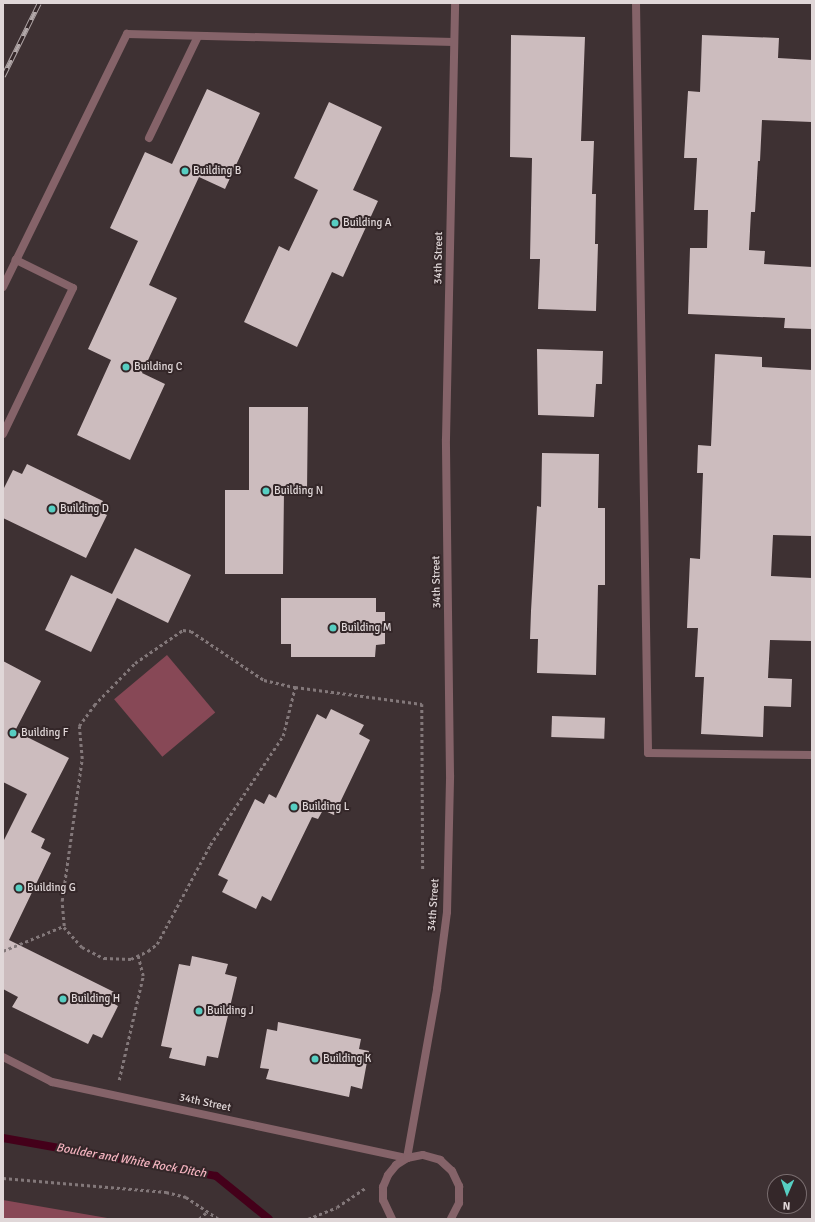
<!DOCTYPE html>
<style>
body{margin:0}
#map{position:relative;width:815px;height:1222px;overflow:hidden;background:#3e3133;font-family:Signika,sans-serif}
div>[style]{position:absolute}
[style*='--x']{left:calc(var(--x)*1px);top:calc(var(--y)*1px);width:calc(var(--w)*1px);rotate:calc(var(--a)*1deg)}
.green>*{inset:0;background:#874856;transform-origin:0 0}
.stream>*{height:8px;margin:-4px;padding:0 4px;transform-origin:4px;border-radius:4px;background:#44001a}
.building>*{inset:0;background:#ccbcbe;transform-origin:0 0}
.path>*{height:2.5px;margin-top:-1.25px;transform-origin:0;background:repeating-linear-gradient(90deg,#83787a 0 3px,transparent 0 6px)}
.lane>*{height:8px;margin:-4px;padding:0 4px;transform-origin:4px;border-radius:4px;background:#856369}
.street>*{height:8px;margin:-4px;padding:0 4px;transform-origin:4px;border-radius:4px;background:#856369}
.rail>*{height:4.5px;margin-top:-2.25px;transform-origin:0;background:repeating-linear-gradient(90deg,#342729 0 9px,#b2a8a9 0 18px);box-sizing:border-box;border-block:1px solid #b2a8a9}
.dots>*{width:11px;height:11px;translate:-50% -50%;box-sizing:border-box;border:2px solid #342729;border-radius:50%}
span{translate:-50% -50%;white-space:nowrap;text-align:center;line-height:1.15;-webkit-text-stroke:4px #342729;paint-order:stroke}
.poi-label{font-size:11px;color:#e0d7d8}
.left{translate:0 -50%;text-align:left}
.street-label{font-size:11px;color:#e0d7d8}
.water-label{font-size:12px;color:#f5b4c0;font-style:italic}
.frame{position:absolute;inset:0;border:4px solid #e0d7d8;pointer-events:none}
.north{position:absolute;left:767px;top:1174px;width:40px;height:40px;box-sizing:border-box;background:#342729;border:1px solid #796d6f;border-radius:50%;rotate:182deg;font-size:11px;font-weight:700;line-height:16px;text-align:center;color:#e0d7d8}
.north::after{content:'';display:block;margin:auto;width:14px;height:18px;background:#57cec2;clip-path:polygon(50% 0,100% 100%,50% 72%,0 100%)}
</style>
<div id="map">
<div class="green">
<i style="left:167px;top:655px;width:75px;height:69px;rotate:50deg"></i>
<i style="clip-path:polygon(3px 1200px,113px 1219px,3px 1219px)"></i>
</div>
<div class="stream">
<i style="--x:3;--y:1138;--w:216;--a:10.1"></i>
<i style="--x:216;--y:1176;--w:68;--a:39.1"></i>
</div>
<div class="building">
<i style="clip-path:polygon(511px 35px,585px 37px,581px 141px,594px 141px,592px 194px,596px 194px,595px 244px,598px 244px,596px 311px,538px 309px,540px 259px,530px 259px,532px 158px,510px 157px)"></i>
<i style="clip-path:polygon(702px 35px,779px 38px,778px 58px,812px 60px,812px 122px,762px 120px,760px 161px,758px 161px,755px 212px,751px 212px,749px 250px,765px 251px,764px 264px,812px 267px,812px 329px,784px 328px,785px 318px,688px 314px,690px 248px,707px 248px,708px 210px,694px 210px,697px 158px,684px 158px,688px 91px,700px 92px)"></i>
<i style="clip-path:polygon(207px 89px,260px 113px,225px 189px,199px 177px,149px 285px,177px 298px,142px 373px,165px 384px,130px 460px,77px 435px,111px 360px,88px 349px,138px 241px,110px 228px,145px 152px,172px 164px)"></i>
<i style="clip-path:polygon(329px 102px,382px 127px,353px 190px,378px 201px,343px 277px,332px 272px,297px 347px,244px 322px,279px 246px,289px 251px,318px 190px,294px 178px)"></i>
<i style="clip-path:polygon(537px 349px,603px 351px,602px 384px,596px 384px,594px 417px,538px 415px)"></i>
<i style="clip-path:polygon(715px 354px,762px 357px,762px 367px,812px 370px,812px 536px,773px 535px,771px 576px,812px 578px,812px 641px,770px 640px,768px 678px,792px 679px,791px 707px,764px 706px,763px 737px,701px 734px,704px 677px,695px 677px,698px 628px,687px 628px,690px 558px,700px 559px,703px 473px,697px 473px,698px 445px,711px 446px)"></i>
<i style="clip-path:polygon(249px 407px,308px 407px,307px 491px,284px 491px,283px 574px,225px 574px,225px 490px,249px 490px)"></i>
<i style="clip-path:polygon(542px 453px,599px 454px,598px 508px,605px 508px,605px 585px,598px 585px,596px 675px,537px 673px,538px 639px,530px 639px,531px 611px,537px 506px,541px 507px)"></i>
<i style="clip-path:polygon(27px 464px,103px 501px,98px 511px,107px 515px,86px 558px,3px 518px,3px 490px,13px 470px,22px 474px)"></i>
<i style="clip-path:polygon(135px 548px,191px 575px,168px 623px,117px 598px,91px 652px,45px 630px,71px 575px,112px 594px)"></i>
<i style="clip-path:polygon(281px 598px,376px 598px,376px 612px,385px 612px,385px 644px,376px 645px,375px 657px,291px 657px,291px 644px,281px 644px)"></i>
<i style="clip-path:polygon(3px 661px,41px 681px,15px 731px,69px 758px,31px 832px,45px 839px,41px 848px,51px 853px,9px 940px,114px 992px,109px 1001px,118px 1006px,102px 1038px,93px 1034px,88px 1044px,12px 1007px,18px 997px,3px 989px,3px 842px,27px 794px,3px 782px)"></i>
<i style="clip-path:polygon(331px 709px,364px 725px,359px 734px,370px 740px,334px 815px,323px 810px,318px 819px,312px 817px,271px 901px,262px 896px,256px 909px,222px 892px,228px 880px,218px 875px,255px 799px,264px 804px,269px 794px,276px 798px,317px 714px,326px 719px)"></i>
<i style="left:552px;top:716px;width:53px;height:21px;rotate:2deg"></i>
<i style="clip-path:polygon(192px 956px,228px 964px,225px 974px,237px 977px,218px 1058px,207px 1056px,205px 1066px,169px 1058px,172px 1048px,161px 1046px,179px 964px,190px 966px)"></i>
<i style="clip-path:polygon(278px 1022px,361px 1039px,359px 1049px,369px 1051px,362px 1089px,351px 1086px,349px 1097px,266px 1079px,269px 1069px,260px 1068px,267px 1029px,277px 1031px)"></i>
</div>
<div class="path">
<i style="--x:64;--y:927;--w:27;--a:48"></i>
<i style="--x:82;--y:947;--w:25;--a:27"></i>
<i style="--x:104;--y:958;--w:27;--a:2"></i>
<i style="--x:131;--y:959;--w:19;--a:-25"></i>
<i style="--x:148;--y:951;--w:11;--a:-38"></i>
<i style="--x:157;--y:944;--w:112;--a:-61.8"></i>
<i style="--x:210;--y:845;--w:131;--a:-56.2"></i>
<i style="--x:283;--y:736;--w:50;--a:-76.2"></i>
<i style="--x:3;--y:951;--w:66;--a:-22.3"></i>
<i style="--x:64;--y:926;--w:25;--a:-95"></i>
<i style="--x:62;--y:901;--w:143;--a:-82"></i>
<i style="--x:82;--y:759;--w:33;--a:-95"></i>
<i style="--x:79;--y:726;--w:26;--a:-54"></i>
<i style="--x:94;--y:705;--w:59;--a:-45.7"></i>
<i style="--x:135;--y:663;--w:58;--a:-34.5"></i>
<i style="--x:183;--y:630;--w:8;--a:7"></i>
<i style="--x:191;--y:631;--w:88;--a:33.9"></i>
<i style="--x:264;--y:680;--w:32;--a:13"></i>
<i style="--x:295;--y:687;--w:128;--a:7.6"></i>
<i style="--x:422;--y:704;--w:165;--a:89.7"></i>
<i style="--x:119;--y:1080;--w:107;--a:-77"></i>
<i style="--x:143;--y:976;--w:21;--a:-104"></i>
<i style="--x:3;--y:1178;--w:164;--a:4.9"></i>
<i style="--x:166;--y:1192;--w:21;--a:14"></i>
<i style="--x:186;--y:1197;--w:40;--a:34"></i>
<i style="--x:199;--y:1219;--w:12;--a:-42"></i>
<i style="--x:308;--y:1219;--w:31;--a:-22"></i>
<i style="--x:337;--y:1207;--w:34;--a:-34"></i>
</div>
<div class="lane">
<i style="--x:149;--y:138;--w:113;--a:-64.3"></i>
<i style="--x:3;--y:287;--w:282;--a:-63.9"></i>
<i style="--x:127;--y:34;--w:327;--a:1.4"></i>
<i style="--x:3;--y:434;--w:162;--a:-64.4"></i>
<i style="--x:73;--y:288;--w:64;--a:-153.8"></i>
</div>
<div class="street">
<i style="--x:636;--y:3;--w:750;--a:89.08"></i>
<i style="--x:648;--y:753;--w:164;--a:0.7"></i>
<i style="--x:3;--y:1057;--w:55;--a:27"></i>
<i style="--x:52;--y:1082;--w:363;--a:12.1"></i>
<i style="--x:407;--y:1158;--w:172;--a:-79.9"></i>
<i style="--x:437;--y:989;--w:78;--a:-82.6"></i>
<i style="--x:447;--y:912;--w:137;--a:-88.7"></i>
<i style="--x:450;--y:775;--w:336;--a:-90.7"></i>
<i style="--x:446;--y:439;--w:436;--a:-88.8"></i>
<i style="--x:392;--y:1219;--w:21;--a:-115"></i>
<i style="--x:383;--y:1200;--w:13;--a:-90"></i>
<i style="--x:383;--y:1187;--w:13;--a:-67"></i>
<i style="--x:388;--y:1175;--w:13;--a:-51"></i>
<i style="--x:396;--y:1165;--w:13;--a:-32"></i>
<i style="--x:407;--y:1158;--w:16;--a:-11"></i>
<i style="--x:423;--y:1155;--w:18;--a:16"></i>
<i style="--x:440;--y:1160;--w:16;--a:43"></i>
<i style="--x:452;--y:1171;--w:17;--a:65"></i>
<i style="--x:459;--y:1186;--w:17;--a:90"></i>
<i style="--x:459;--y:1203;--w:18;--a:117"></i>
</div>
<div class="rail">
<i style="--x:3;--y:76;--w:81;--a:-63.7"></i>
</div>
<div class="dots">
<i style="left:185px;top:171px;background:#57cec2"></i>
<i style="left:335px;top:223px;background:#57cec2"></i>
<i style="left:126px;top:367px;background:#57cec2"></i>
<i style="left:266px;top:491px;background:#57cec2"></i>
<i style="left:52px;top:509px;background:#57cec2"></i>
<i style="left:333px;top:628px;background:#57cec2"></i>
<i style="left:13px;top:733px;background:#57cec2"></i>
<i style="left:294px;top:807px;background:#57cec2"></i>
<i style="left:19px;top:888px;background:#57cec2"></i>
<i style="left:63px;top:999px;background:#57cec2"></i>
<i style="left:199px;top:1011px;background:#57cec2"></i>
<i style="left:315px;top:1059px;background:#57cec2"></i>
</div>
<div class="poi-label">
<span class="left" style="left:193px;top:171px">Building B</span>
<span class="left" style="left:343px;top:223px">Building A</span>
<span class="left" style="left:134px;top:367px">Building C</span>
<span class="left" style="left:274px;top:491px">Building N</span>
<span class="left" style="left:60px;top:509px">Building D</span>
<span class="left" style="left:341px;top:628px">Building M</span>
<span class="left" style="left:21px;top:733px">Building F</span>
<span class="left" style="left:302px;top:807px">Building L</span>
<span class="left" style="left:27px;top:888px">Building G</span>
<span class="left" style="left:71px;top:999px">Building H</span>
<span class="left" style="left:207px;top:1011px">Building J</span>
<span class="left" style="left:323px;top:1059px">Building K</span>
</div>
<div class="street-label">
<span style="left:439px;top:258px;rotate:-89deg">34th Street</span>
<span style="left:437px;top:582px;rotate:-91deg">34th Street</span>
<span style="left:434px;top:905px;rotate:-86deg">34th Street</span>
<span style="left:205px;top:1103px;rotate:12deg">34th Street</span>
</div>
<div class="water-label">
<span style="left:131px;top:1161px;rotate:10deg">Boulder and White Rock Ditch</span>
</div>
<div class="frame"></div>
<div class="north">N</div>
</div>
